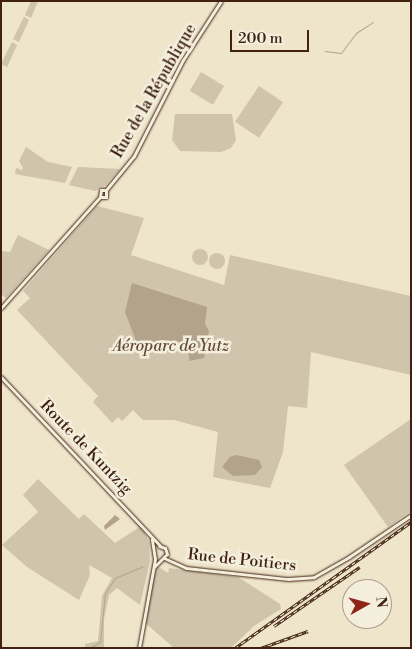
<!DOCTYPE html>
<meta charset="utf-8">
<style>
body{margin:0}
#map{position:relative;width:412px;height:649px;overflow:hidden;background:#eee5cb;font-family:"Libre Bodoni",serif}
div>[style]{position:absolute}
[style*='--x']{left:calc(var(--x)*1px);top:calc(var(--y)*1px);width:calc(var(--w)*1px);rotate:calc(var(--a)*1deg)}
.green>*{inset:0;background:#d0c4ac;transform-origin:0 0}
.round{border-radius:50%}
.water>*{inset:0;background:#b3a28c}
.stream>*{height:1px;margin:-0.5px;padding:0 0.5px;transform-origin:0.5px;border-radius:0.5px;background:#b3a28c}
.roads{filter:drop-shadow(0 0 1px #402112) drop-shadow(0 0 1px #402112)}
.secondary>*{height:3px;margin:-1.5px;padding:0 1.5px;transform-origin:1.5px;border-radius:1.5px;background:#f4eedd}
.rail>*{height:3px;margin-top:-1.5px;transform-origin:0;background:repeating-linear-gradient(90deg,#f4eedd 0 4px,#402112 0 8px);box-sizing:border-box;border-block:1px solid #402112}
span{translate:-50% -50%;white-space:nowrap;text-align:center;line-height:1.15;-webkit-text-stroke:5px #f4eedd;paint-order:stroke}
.street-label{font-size:16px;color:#402112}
.park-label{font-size:16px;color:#644a38;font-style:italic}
.frame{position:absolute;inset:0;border:2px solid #402112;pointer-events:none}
.north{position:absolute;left:342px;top:579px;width:50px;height:50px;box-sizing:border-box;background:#f4eedd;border:1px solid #ac9c8c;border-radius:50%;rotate:83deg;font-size:14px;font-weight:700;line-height:20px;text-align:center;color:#402112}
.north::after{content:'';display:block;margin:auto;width:18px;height:22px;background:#8f2418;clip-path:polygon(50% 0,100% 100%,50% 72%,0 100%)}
.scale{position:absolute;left:230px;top:30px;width:79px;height:22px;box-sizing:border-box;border:2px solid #402112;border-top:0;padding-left:6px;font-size:15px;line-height:18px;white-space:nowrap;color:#402112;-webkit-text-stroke:4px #f4eedd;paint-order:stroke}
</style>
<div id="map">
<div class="green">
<i style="clip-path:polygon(31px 1px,38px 1px,31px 18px,25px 15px)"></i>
<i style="clip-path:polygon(24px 17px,29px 20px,19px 42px,13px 39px)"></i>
<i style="clip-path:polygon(12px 42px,17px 45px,7px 67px,1px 64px)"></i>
<i style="left:201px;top:72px;width:27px;height:22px;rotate:31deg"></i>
<i style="left:259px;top:86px;width:29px;height:43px;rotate:34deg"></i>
<i style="clip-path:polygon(175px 114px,232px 114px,236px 140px,231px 148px,221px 152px,180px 151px,172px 140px)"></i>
<i style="clip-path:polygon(26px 147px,48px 162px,72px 167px,65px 183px,15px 174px,16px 168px,22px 170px,23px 168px,19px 161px)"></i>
<i style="clip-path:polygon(78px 167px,120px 169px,105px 186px,95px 191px,69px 185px)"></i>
<i style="clip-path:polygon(97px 206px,144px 218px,131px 255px,224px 285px,230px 255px,411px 296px,411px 375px,311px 352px,307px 408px,288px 406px,283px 452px,270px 488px,213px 477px,218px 432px,174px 420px,143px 420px,133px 410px,122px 421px,118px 417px,112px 423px,93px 402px,98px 396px,17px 310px,30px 298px,23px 291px)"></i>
<i style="clip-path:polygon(18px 235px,49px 250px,6px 298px,1px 294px,1px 251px,10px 252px)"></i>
<i class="round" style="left:192px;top:249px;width:16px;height:16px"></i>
<i class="round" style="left:209px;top:253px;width:16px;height:16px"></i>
<i style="clip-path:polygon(411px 419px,411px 511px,388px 527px,344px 465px)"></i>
<i style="clip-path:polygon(38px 479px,79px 519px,84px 514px,115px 543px,141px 526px,149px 541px,150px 561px,140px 605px,117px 588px,109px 595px,104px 619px,104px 648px,85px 648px,85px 644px,98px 641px,102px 596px,112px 578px,89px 565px,90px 575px,79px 600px,27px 567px,2px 545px,38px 512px,23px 495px)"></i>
<i style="clip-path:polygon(157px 566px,168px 573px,169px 568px,238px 577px,280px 604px,281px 609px,254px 626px,231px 648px,174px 648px,143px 621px)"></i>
</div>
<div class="water">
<i style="clip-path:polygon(132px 283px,207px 307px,205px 324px,209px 331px,204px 358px,189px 361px,189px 353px,181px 342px,168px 342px,157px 353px,145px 350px,136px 341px,125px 312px)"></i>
<i style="clip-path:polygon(236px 455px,259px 460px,262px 467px,255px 475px,233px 476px,222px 467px,230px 457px)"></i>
<i style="clip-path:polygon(115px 515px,120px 519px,105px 530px,104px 526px)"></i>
</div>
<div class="stream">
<i style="--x:325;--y:51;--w:16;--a:7"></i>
<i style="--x:341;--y:53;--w:25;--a:-53"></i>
<i style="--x:356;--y:33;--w:20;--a:-33"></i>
<i style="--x:89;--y:648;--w:13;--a:-29"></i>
<i style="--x:100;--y:642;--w:49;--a:-84.2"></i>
<i style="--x:105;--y:593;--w:18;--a:-56"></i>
<i style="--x:115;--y:578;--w:30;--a:-23"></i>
</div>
<div class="roads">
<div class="secondary">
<i style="--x:106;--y:190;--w:44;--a:-50.5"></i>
<i style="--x:134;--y:156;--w:108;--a:-63"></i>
<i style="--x:183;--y:60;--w:70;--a:-57.2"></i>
<i style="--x:100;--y:197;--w:6;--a:0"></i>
<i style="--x:106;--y:197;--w:7;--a:-90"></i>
<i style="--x:100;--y:197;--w:7;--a:-82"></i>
<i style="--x:101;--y:190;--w:5;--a:0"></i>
<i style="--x:1;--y:308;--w:149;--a:-48.3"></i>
<i style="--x:1;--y:377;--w:232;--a:46.7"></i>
<i style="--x:164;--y:558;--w:24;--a:24"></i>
<i style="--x:186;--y:568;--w:103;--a:6.2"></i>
<i style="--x:288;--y:579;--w:26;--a:-4"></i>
<i style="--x:314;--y:577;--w:40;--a:-29.7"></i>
<i style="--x:349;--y:557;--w:75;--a:-34.1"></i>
<i style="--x:154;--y:567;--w:18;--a:-45"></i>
<i style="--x:167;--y:554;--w:6;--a:-108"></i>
<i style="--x:165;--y:548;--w:6;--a:-162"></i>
<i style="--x:139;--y:648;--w:90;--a:-79.8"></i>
<i style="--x:155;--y:559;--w:20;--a:-99"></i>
</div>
</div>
<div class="rail">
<i style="--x:274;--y:626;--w:104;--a:-34.5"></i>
<i style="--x:235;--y:648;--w:216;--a:-35.6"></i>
<i style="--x:261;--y:648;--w:50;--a:-19.9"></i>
</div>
<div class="street-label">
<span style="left:154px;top:91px;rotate:-60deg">Rue de la République</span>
<span style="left:86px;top:447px;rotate:46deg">Route de Kuntzig</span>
<span style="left:242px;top:560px;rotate:6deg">Rue de Poitiers</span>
</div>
<div class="park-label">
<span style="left:171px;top:346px">Aéroparc de Yutz</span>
</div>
<div class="frame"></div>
<div class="north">N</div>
<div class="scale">200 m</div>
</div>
